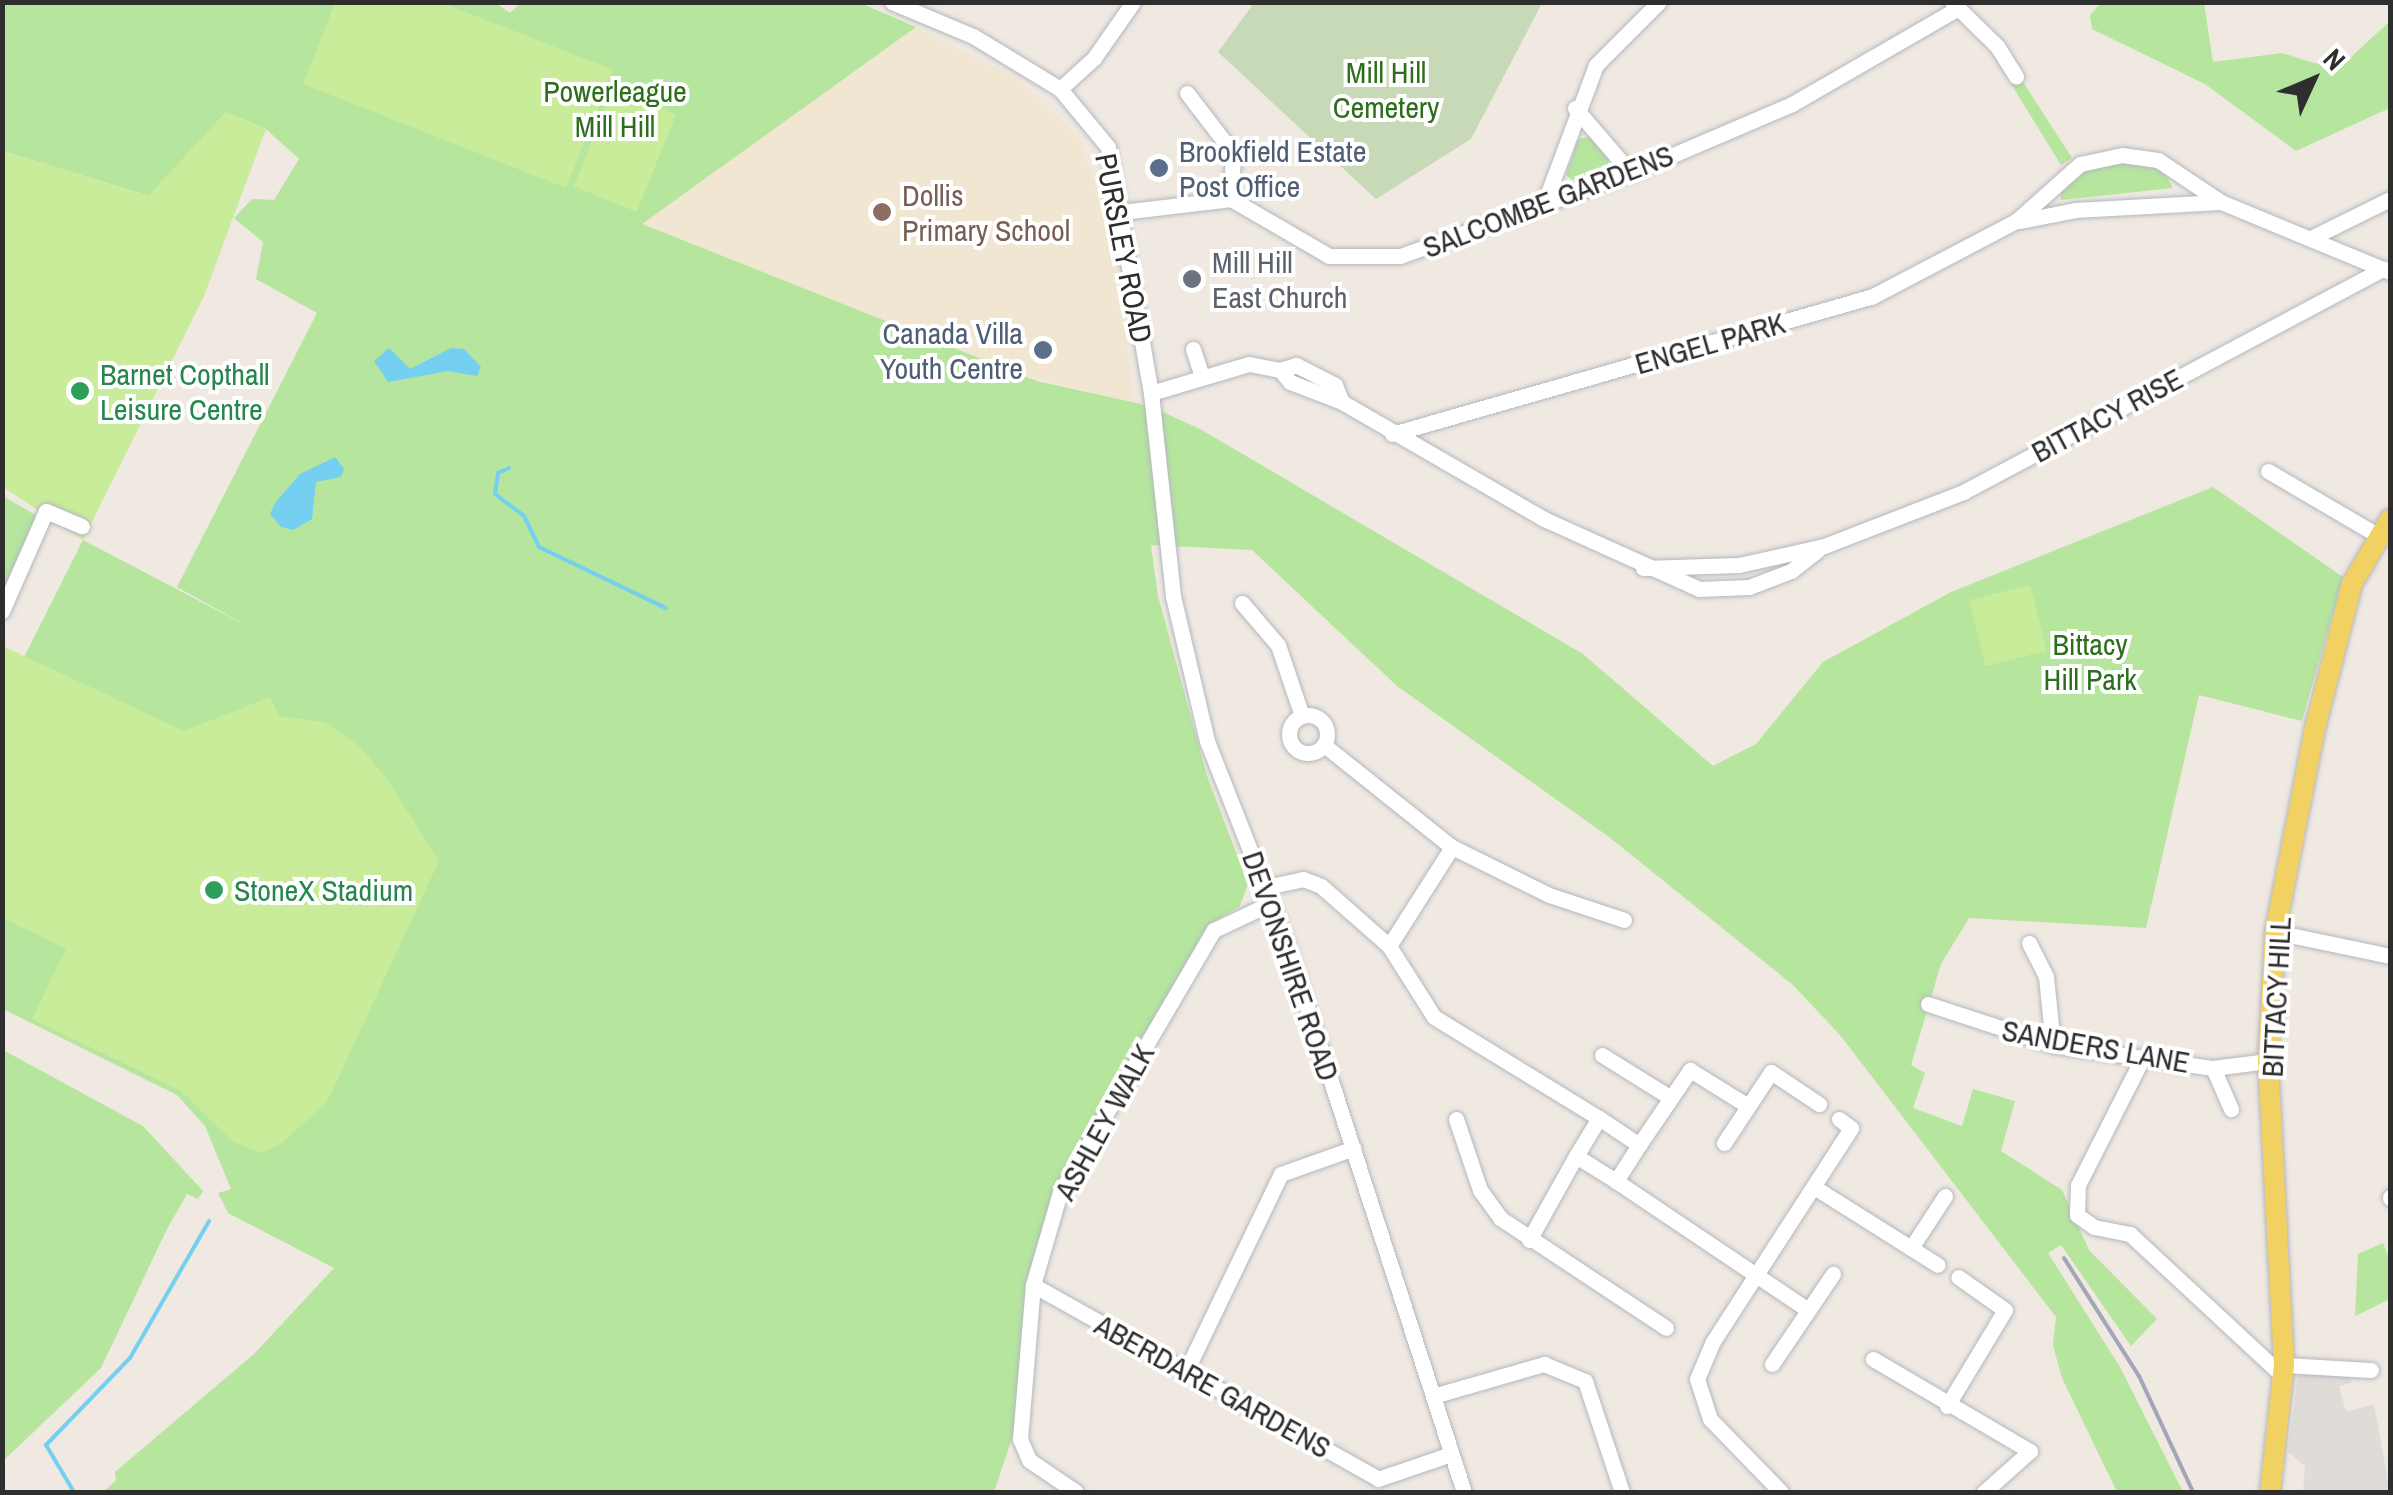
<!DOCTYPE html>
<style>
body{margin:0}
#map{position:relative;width:2393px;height:1495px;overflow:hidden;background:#efe9e1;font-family:"Archivo Narrow",sans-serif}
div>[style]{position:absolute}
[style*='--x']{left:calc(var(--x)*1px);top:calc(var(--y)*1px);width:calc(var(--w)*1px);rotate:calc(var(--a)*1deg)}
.education>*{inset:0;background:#f0e6d1}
.green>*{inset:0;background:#b6e59e}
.cemetery>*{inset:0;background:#c8d9b8}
.pitch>*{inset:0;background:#c9ec9a;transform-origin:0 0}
.plaza>*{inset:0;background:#dfdcd8}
.water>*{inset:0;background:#75cff0}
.stream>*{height:4px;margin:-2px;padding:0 2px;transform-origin:2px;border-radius:2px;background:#75cff0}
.roads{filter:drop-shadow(0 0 2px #b4b7c1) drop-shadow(0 0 2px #b4b7c1)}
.minor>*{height:15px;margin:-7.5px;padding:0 7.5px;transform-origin:7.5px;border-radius:7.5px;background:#fff}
.minor>.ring{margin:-7.5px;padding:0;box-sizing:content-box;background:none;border:15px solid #fff;border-radius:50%}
.major>*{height:20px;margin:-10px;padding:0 10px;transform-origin:10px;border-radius:10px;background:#f2d163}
.rail>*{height:4px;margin:-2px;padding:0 2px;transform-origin:2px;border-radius:2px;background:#a3a6b8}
.dots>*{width:28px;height:28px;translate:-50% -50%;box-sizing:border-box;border:5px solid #fff;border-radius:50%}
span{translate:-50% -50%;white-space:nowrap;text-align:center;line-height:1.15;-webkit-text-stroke:8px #fff;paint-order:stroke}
.park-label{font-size:30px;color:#2c6e1b}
.service-label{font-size:30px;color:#4e5e75}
.left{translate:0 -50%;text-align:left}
.right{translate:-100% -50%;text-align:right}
.education-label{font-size:30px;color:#785e54}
.street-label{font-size:30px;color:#2e2e2e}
.worship-label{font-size:30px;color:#5b616d}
.leisure-label{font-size:30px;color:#27864d}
.frame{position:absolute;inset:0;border:5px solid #2e2e2e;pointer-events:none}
.north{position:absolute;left:2263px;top:30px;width:100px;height:100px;-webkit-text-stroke:8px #fff;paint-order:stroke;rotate:46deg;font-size:28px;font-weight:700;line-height:40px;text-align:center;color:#2e2e2e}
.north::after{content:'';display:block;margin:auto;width:35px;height:45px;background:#2e2e2e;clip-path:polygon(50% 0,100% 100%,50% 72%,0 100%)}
</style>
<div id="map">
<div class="education">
<i style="clip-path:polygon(916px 27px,1017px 79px,1077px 134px,1114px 237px,1134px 403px,1022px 375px,641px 224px)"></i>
</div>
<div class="green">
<i style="clip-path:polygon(494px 2px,510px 13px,521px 2px,858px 2px,916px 27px,642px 224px,1037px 381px,1150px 406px,1200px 429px,1583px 654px,1713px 766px,1756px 744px,1823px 662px,1951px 592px,2213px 487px,2343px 577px,2302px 721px,2199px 695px,2146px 928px,1969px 918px,1941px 964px,1911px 1065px,1925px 1073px,1913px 1108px,1962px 1126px,1973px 1089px,2015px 1101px,2001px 1151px,2062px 1190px,2089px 1250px,2157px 1319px,2131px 1346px,2061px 1245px,2048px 1253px,2120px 1367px,2183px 1492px,2117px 1492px,2062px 1378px,2053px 1345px,2056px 1317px,1840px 1035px,1793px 985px,1609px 837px,1397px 686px,1252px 550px,1151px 545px,1158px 596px,1207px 776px,1248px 884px,1240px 906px,1207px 926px,1061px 1192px,1027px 1284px,1020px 1414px,994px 1492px,103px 1492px,116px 1481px,115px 1472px,254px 1354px,334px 1268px,228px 1213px,218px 1193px,231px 1189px,205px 1126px,177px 1095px,3px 1009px,2px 701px,83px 540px,251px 628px,177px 587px,317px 313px,256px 279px,263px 242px,234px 218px,252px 199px,274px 200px,299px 159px,266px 129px,226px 112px,149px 196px,3px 151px,3px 3px)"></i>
<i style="clip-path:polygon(2101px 3px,2204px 3px,2213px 62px,2282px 53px,2337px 70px,2390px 21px,2390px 108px,2296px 151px,2205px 84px,2092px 29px,2090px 15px)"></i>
<i style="clip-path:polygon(2021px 79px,2072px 158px,2061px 165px,2011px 84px)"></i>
<i style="clip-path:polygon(1589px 137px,1609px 160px,1605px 171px,1572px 180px,1566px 175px,1578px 139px)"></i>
<i style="clip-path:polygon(2123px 160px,2162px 168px,2173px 188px,2061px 200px,2061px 190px,2084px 170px)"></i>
<i style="clip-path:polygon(3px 496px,37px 516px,3px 611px)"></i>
<i style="clip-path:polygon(3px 1050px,143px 1126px,203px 1191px,198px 1199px,187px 1194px,167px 1229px,101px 1368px,3px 1461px)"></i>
<i style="clip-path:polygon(2383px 1243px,2390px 1261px,2390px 1299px,2355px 1316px,2358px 1254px)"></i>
</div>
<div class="cemetery">
<i style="clip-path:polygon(1254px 3px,1254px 2px,1542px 3px,1471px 139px,1376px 199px,1218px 52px)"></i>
</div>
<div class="pitch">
<i style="clip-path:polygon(335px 3px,443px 3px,613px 70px,566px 188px,303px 84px)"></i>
<i style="left:613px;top:89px;width:68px;height:105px;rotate:22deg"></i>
<i style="clip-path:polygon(226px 112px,266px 129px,204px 296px,83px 540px,3px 487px,3px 151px,148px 196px)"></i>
<i style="left:2030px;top:585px;width:68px;height:63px;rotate:76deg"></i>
<i style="clip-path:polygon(3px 646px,184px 731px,270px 697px,279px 716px,325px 722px,360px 747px,387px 779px,439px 861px,327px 1102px,282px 1143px,261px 1153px,232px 1141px,181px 1091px,32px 1019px,66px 949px,3px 918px)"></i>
</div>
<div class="plaza">
<i style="clip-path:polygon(2298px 1375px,2347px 1375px,2353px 1382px,2339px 1386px,2346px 1412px,2374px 1404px,2390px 1492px,2303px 1492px,2305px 1466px,2288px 1452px)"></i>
</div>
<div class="water">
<i style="clip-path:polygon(389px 348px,410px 369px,451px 348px,464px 349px,481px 367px,477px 376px,448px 371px,388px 382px,374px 361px)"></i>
<i style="clip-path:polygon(335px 457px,344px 469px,341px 477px,316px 482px,312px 519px,293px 530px,281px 527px,270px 514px,275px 503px,300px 474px)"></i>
</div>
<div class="stream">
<i style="--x:509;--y:468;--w:12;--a:156"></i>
<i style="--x:498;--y:473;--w:21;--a:98"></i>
<i style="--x:495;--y:494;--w:36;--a:37"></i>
<i style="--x:524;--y:516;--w:34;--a:64"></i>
<i style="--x:539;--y:547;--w:141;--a:25.7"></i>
<i style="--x:74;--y:1492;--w:55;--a:-120.8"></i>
<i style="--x:46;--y:1445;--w:121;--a:-46"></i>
<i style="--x:130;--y:1358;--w:158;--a:-60"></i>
</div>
<div class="roads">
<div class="minor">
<i style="--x:892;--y:2;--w:88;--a:22.8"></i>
<i style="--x:973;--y:36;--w:102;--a:31.3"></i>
<i style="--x:1060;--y:89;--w:75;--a:50.4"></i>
<i style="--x:1108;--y:147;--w:250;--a:80.1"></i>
<i style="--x:1151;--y:393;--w:204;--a:83.8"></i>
<i style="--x:1173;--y:596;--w:149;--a:76.8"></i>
<i style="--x:1207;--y:741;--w:216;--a:68.5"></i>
<i style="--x:1286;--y:942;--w:578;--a:72.07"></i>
<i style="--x:1952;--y:2;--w:63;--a:44.4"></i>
<i style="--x:1997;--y:46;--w:36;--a:58"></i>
<i style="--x:1060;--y:89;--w:46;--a:-42.4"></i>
<i style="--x:1094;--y:58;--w:68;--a:-55.1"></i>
<i style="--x:1187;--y:93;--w:76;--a:52.5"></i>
<i style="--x:1233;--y:153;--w:46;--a:92.5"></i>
<i style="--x:1575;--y:108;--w:86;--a:49.3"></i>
<i style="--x:1544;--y:204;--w:148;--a:-69.5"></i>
<i style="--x:1596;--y:65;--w:89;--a:-45"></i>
<i style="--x:1122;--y:212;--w:110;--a:-6.8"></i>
<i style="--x:1231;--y:199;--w:113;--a:30.2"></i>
<i style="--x:1329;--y:256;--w:71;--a:0"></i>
<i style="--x:1400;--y:256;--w:245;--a:-19.8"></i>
<i style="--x:1631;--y:173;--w:175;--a:-23.2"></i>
<i style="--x:1792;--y:104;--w:192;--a:-30"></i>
<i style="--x:2020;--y:221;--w:56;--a:-11.3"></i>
<i style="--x:2075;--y:210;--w:145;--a:-3.2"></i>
<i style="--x:2311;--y:238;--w:88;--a:-26.3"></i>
<i style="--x:1193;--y:349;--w:26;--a:72"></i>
<i style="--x:1280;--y:370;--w:16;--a:50"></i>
<i style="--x:1290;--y:382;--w:56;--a:21"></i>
<i style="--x:1342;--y:402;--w:233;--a:30.1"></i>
<i style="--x:1544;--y:519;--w:170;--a:24.3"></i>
<i style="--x:1699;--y:589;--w:50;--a:-2.3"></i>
<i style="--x:1749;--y:587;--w:45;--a:-20.9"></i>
<i style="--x:1791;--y:571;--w:34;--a:-38"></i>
<i style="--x:1151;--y:393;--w:102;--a:-16.5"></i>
<i style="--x:1249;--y:364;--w:32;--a:11"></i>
<i style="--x:1280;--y:370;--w:17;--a:-17"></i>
<i style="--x:1296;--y:365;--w:44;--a:27.1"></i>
<i style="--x:1335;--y:385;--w:18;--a:68"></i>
<i style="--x:1392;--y:434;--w:498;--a:-16"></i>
<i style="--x:1871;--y:297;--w:164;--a:-27.7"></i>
<i style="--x:2016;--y:221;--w:86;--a:-41.7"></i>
<i style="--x:2080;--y:164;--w:43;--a:-12.1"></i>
<i style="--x:2122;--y:155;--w:36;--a:8"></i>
<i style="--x:2158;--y:160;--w:76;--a:33.7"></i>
<i style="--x:2221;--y:202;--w:183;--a:22.5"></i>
<i style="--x:2268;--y:471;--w:129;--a:30.4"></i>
<i style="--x:1643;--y:568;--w:96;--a:-1.8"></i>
<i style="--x:1739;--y:565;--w:87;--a:-12.6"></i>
<i style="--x:1824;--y:546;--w:149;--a:-21.2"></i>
<i style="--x:1963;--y:492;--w:476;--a:-28"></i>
<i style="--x:1242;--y:603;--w:55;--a:49.4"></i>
<i style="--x:1278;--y:645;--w:75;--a:71.3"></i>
<i style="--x:2;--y:611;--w:109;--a:-66.3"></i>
<i style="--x:46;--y:511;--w:39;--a:23"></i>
<i class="ring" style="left:1289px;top:715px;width:23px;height:23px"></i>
<i style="--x:1324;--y:745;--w:164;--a:38.6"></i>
<i style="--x:1452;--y:847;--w:108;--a:26.3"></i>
<i style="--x:1549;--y:895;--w:79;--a:18.4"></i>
<i style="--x:1266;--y:887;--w:38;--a:-12"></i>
<i style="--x:1303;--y:879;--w:19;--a:21"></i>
<i style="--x:1321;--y:886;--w:91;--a:41.4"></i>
<i style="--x:1389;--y:946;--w:84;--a:57.6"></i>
<i style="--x:1434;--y:1017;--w:193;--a:31.5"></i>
<i style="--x:1599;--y:1118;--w:48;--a:34"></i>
<i style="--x:1639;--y:1145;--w:43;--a:122.6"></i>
<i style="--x:1616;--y:1181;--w:47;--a:-148"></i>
<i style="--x:1576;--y:1156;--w:44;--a:-58.8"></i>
<i style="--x:2275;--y:932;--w:117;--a:11.8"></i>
<i style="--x:2029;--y:943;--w:38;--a:63"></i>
<i style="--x:2046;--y:977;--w:68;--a:84.1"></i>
<i style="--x:1389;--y:946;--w:117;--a:-57.5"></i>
<i style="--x:1928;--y:1004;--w:132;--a:18.2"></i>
<i style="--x:2053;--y:1045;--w:162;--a:8.2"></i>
<i style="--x:2213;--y:1068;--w:55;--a:-7.3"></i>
<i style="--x:1602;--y:1055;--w:81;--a:31.9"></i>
<i style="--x:2143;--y:1057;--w:144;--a:116.9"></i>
<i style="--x:2078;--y:1185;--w:30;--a:92"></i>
<i style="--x:2077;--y:1215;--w:21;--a:35"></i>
<i style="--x:2094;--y:1227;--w:37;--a:11"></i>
<i style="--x:2130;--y:1234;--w:210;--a:42.9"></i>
<i style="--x:2213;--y:1068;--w:45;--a:66.3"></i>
<i style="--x:1456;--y:1119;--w:75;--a:71.3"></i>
<i style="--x:1480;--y:1190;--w:34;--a:54"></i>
<i style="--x:1500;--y:1218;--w:199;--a:33.5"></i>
<i style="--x:1724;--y:1143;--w:85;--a:-56.5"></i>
<i style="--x:1771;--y:1072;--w:58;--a:33.7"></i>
<i style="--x:1639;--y:1145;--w:91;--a:-55.8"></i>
<i style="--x:1690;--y:1070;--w:68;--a:31.8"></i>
<i style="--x:1616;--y:1181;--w:231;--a:33.9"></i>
<i style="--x:1814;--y:1187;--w:146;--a:32.2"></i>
<i style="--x:2390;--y:1198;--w:1;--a:-90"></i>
<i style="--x:1529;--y:1240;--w:96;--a:-60.8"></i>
<i style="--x:1911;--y:1248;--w:62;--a:-56.8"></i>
<i style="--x:1033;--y:1285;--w:396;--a:29.3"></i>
<i style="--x:1378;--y:1479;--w:77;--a:-18.9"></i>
<i style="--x:1873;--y:1359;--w:182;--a:30.4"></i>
<i style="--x:2030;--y:1451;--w:62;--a:138.3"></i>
<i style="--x:1772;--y:1364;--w:109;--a:-55.9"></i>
<i style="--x:2284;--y:1365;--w:87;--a:3.3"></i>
<i style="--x:1187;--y:1369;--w:216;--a:-64.3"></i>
<i style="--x:1281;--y:1174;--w:77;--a:-19.6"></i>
<i style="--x:1433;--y:1396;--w:116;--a:-16.1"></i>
<i style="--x:1544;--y:1364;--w:44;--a:22.5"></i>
<i style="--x:1585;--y:1381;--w:117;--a:71.6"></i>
<i style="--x:1947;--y:1406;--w:112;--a:-58.9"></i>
<i style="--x:2005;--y:1310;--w:57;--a:-144.9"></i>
<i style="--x:1076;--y:1492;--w:57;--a:-145.8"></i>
<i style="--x:1029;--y:1460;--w:23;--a:-113"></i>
<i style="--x:1020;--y:1439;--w:155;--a:-85.2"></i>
<i style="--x:1033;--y:1285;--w:97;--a:-73.8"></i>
<i style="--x:1060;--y:1192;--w:304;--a:-59.6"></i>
<i style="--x:1214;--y:930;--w:63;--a:-25.3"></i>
<i style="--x:1781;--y:1492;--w:102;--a:-134.2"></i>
<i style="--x:1710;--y:1419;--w:42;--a:-108"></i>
<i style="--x:1697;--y:1379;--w:39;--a:-67"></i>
<i style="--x:1712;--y:1343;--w:256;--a:-57.1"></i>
<i style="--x:1851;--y:1128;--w:15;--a:-143"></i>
</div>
<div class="major">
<i style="--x:2270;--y:1492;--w:128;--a:-83.7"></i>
<i style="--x:2284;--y:1365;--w:304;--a:-93"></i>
<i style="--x:2268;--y:1061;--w:129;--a:-86.9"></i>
<i style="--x:2275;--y:932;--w:208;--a:-78.9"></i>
<i style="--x:2315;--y:728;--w:149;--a:-75.6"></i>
<i style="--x:2352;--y:584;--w:75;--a:-59.7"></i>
</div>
</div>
<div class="rail">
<i style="--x:2064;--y:1258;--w:140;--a:57.6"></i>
<i style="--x:2139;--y:1376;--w:128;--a:65"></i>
</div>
<div class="dots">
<i style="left:1159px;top:168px;background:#5c6f8a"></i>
<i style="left:882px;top:212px;background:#8d6e63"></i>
<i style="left:1192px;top:279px;background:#6b7280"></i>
<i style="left:1043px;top:350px;background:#5c6f8a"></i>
<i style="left:80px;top:391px;background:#2e9e5b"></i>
<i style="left:214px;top:890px;background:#2e9e5b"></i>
</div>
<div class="park-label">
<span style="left:1386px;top:89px">Mill Hill<br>Cemetery</span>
<span style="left:615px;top:108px">Powerleague<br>Mill Hill</span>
<span style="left:2090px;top:661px">Bittacy<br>Hill Park</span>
</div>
<div class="service-label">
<span class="left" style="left:1179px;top:168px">Brookfield Estate<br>Post Office</span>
<span class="right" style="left:1023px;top:350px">Canada Villa<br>Youth Centre</span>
</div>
<div class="education-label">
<span class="left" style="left:902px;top:212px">Dollis<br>Primary School</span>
</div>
<div class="street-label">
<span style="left:1548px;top:201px;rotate:-21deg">SALCOMBE GARDENS</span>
<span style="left:1124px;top:248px;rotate:79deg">PURSLEY ROAD</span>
<span style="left:1710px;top:343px;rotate:-16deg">ENGEL PARK</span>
<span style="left:2107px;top:415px;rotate:-28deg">BITTACY RISE</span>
<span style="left:1291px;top:966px;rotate:71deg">DEVONSHIRE ROAD</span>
<span style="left:2276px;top:997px;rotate:-87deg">BITTACY HILL</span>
<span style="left:2096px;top:1046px;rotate:10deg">SANDERS LANE</span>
<span style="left:1104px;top:1122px;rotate:-61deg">ASHLEY WALK</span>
<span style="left:1213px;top:1386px;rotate:29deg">ABERDARE GARDENS</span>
</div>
<div class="worship-label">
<span class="left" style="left:1212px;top:279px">Mill Hill<br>East Church</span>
</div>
<div class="leisure-label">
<span class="left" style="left:100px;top:391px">Barnet Copthall<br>Leisure Centre</span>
<span class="left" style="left:234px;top:890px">StoneX Stadium</span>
</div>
<div class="frame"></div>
<div class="north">N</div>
</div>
